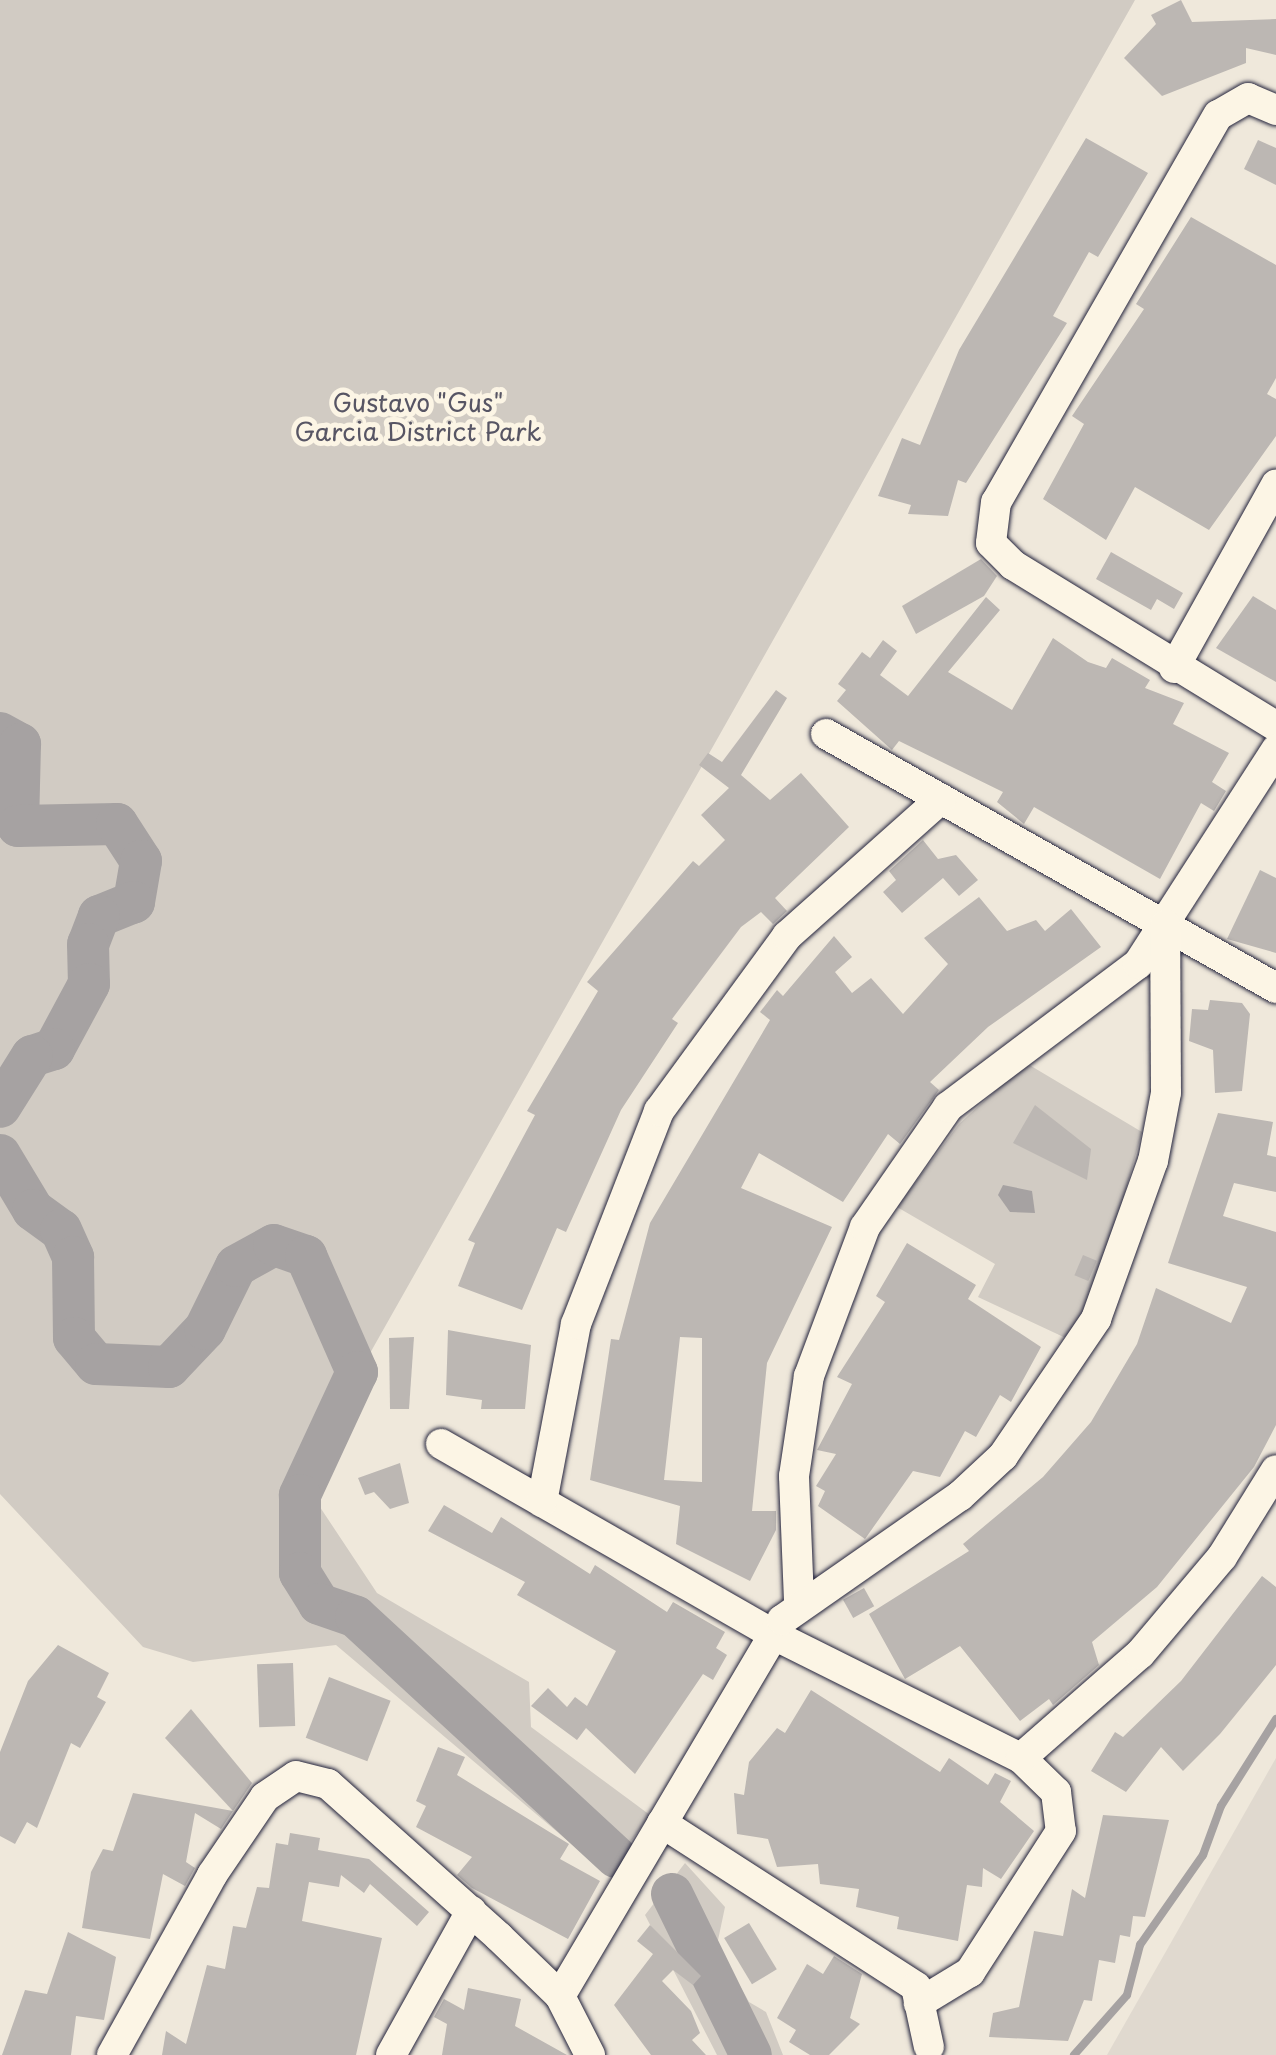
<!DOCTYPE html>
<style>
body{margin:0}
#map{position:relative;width:1276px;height:2055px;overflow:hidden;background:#efe8db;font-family:"Playpen Sans",sans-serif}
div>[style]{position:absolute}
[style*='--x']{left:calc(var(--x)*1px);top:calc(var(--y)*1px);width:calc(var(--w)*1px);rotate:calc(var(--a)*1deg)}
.built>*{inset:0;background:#e0d9cf}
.green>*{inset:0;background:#d1cbc3}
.water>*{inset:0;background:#a6a2a2}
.stream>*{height:8px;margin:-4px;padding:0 4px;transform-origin:4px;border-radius:4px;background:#a6a2a2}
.river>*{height:42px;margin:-21px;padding:0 21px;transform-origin:21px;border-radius:21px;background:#a6a2a2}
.building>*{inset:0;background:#bcb7b3;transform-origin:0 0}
.roads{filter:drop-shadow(0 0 2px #22223b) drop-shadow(0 0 2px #22223b)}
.minor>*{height:30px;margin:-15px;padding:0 15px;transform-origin:15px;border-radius:15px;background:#fcf5e5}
span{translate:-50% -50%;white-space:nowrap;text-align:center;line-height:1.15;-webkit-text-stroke:10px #fcf5e5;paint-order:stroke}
.park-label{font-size:25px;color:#575564}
</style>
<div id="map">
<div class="built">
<i style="clip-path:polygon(1276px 1758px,1276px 2055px,1107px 2055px)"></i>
</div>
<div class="green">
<i style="clip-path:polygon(0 0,1135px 0,300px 1477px,377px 1593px,529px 1682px,531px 1727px,650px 1815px,607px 1874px,336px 1645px,193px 1662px,143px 1647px,0 1494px)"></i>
<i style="clip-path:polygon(1026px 1063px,1142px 1132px,1104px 1268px,1070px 1340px,978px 1297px,995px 1264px,897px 1207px,959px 1124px)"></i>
<i style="clip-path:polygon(685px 1863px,725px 1907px,717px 1945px,749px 2002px,766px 2012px,783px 2055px,717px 2055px,645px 1915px)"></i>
</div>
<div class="water">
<i style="clip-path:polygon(1003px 1185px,1032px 1191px,1035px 1213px,1010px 1212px,998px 1195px)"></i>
</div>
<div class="stream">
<i style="--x:1074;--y:2055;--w:80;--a:-48.5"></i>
<i style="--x:1127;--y:1995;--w:52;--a:-75.4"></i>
<i style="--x:1140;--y:1945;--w:110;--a:-55"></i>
<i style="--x:1203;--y:1855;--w:52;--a:-69.8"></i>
<i style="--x:1221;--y:1806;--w:103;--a:-57.7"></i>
</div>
<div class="river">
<i style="--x:0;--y:733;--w:23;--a:29"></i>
<i style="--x:20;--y:744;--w:82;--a:91.4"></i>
<i style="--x:18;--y:826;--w:99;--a:-1.2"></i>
<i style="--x:117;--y:824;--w:44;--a:57"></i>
<i style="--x:141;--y:861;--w:42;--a:99.7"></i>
<i style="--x:134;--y:902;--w:38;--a:158"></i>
<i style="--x:99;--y:916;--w:30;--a:111"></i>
<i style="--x:88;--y:944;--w:40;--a:88.6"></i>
<i style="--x:89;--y:984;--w:74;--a:118.3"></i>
<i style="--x:54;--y:1049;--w:23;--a:162"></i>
<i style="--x:32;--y:1056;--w:60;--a:122.1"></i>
<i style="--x:0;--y:1155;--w:64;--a:59"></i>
<i style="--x:33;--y:1210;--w:34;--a:36"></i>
<i style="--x:61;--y:1230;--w:30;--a:66"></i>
<i style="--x:73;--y:1257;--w:81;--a:89.3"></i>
<i style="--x:74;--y:1338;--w:34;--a:50"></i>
<i style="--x:96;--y:1364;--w:73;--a:2.4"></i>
<i style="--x:169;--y:1367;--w:52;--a:-46.5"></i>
<i style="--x:205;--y:1329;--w:70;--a:-63.8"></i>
<i style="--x:236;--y:1266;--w:43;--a:-28.9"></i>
<i style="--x:274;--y:1245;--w:34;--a:19"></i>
<i style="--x:306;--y:1256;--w:127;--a:66.3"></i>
<i style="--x:357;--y:1372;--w:136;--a:114.9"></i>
<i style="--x:300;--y:1495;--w:78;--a:90"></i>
<i style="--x:300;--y:1573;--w:36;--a:58"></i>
<i style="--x:319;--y:1604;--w:39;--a:19"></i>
<i style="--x:356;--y:1617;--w:354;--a:42.7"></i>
<i style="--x:672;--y:1894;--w:179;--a:63.9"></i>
</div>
<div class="building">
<i style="clip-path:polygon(1181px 0,1192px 22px,1276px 19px,1276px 55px,1246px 48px,1246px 63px,1162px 96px,1124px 58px,1156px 24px,1151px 15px)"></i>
<i style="clip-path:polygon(1086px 138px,1148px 173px,1098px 257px,1089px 252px,1053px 316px,1067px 323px,966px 483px,958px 480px,948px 516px,908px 514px,911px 505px,878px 496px,902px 438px,920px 445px,959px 350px)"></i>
<i style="clip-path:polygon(1258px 140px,1276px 148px,1276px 185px,1244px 169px)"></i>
<i style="clip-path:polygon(1191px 217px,1276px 265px,1276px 378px,1267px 394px,1276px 399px,1276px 436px,1209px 530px,1135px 487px,1106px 540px,1043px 499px,1084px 424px,1072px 416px,1144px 309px,1136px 304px)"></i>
<i style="clip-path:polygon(1111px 552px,1183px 593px,1174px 609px,1157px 599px,1151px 610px,1096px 579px)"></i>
<i style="clip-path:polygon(981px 559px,997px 576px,984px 596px,916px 634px,902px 606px)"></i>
<i style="clip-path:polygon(1253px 596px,1276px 610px,1276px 682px,1216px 648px)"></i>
<i style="clip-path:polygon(986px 597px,1000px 610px,948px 672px,1012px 710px,1053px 638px,1088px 662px,1106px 668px,1112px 658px,1150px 680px,1145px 688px,1184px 703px,1173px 724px,1229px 753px,1212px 782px,1226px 791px,1214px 811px,1201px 803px,1160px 879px,1034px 807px,1024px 824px,997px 802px,1003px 792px,899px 741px,892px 750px,837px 701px,846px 690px,838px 684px,862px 652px,870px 658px,883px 640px,897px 651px,880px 675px,908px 696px)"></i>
<i style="clip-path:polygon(776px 690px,787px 698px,741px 775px,770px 800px,801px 773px,849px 827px,775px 898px,787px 911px,773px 924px,761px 912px,741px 927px,672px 1019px,678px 1023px,621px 1110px,566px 1232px,557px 1228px,522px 1310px,458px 1286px,475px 1243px,468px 1240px,535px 1115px,527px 1111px,598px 991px,587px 982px,693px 861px,699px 866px,725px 840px,701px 815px,729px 788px,699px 765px,708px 753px,722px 762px)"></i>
<i style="clip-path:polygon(923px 840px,938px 859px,956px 855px,978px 880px,959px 896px,943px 878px,902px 913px,883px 892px,896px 880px,889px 871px)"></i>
<i style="clip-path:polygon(1260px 870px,1276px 878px,1276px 953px,1227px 939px)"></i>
<i style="clip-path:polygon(evenodd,979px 897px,1007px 931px,1036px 920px,1045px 931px,1071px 909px,1101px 947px,988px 1027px,930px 1082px,939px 1090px,900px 1144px,888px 1134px,843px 1202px,759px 1153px,741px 1188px,832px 1227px,767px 1363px,752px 1511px,776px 1511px,776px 1530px,750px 1581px,676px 1544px,680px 1506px,590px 1480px,611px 1339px,619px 1340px,650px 1223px,770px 1020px,760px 1012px,777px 990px,783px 996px,834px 936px,852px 957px,835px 972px,852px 993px,871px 978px,903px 1014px,948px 964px,924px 938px,979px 897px,680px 1337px,702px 1338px,702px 1482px,664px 1480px,680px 1337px)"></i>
<i style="clip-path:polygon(1210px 1000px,1242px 1003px,1250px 1014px,1242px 1091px,1215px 1093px,1213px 1050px,1189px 1041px,1192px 1009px,1208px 1010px)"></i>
<i style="clip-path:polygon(1035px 1105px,1091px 1149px,1087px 1180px,1013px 1143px)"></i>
<i style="clip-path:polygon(1218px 1113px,1273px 1122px,1267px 1155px,1276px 1157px,1276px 1192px,1234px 1183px,1223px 1216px,1276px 1232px,1276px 1425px,1254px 1467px,1157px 1587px,1092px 1642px,1099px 1665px,1053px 1705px,1049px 1699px,1020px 1721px,960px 1646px,905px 1679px,869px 1614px,969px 1551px,963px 1544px,1043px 1477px,1091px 1422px,1137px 1344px,1156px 1288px,1231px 1323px,1247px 1287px,1168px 1263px)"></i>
<i style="clip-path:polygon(907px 1243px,976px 1285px,968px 1299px,1041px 1347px,1011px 1402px,1000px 1395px,976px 1437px,965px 1431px,940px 1477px,913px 1471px,865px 1539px,818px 1506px,825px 1491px,816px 1486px,836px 1454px,817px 1450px,852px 1384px,837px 1377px,885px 1302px,876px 1296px)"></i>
<i style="left:1083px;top:1255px;width:15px;height:22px;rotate:23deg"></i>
<i style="clip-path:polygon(448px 1330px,531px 1345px,525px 1409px,481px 1409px,482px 1400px,446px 1395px)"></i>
<i style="clip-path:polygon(414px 1337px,409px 1409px,390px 1409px,389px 1338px)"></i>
<i style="clip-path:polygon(400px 1463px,409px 1503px,390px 1509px,374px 1492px,365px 1495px,358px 1478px)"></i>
<i style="clip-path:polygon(444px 1505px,492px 1533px,501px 1517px,590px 1574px,595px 1565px,667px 1612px,673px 1602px,725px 1632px,716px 1648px,727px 1655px,713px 1680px,703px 1674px,635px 1774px,586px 1728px,577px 1740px,531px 1706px,548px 1688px,567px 1707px,575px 1697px,587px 1706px,616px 1651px,517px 1595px,525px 1582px,428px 1531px)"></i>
<i style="clip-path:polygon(1262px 1576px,1276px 1587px,1276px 1665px,1220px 1734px,1183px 1771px,1161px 1747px,1126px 1792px,1091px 1771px,1115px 1732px,1123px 1737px,1181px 1681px)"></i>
<i style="left:864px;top:1588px;width:21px;height:24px;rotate:61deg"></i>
<i style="clip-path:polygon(58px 1645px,109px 1673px,97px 1697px,106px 1702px,80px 1748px,71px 1743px,37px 1828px,27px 1822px,15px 1844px,0 1836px,0 1752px,28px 1681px)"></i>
<i style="left:293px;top:1663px;width:63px;height:36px;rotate:88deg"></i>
<i style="left:329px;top:1677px;width:66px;height:65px;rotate:21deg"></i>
<i style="clip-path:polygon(811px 1690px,940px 1772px,949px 1758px,988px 1785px,995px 1773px,1011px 1781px,1000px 1802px,1034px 1831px,1001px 1879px,983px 1868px,982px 1887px,967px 1885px,958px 1941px,897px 1929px,899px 1917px,856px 1907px,859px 1889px,820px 1884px,818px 1864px,777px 1867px,768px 1839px,737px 1834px,734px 1793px,744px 1795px,749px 1762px,777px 1728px,785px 1733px)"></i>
<i style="clip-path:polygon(191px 1709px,252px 1783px,233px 1811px,165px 1738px)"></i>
<i style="clip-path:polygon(438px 1747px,465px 1757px,457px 1775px,569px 1844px,560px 1859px,600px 1881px,568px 1939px,472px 1888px,457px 1875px,472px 1857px,416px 1827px,426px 1806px,416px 1801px)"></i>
<i style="clip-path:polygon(133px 1793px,233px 1811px,221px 1829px,195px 1813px,186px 1862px,195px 1868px,185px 1886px,163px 1874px,150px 1939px,82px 1928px,91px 1872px,103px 1849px,113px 1851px)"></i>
<i style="clip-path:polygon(1103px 1815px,1169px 1820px,1145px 1917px,1133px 1916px,1130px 1937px,1120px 1935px,1115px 1963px,1099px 1960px,1092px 2001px,1084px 2000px,1068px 2041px,989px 2037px,993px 2013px,1019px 2007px,1034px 1931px,1063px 1936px,1072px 1889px,1085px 1898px)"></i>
<i style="clip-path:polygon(290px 1833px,320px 1838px,318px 1850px,369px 1859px,429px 1912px,417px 1926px,370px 1884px,364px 1893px,341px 1875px,339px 1887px,309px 1882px,302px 1921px,382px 1938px,356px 2055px,162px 2055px,166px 2031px,186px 2044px,207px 1965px,225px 1969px,233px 1926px,246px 1928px,257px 1887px,269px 1888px,276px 1843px,288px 1845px)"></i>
<i style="left:749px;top:1923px;width:54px;height:29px;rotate:59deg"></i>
<i style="clip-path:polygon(650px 1925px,701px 1976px,693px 1985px,673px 1970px,662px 1981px,691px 2011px,700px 2033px,692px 2040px,706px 2055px,651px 2055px,614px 2005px,653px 1954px,637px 1941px)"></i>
<i style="clip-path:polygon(68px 1932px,116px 1957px,104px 2020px,76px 2016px,71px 2055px,2px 2055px,25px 1990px,47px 1994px)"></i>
<i style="clip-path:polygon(834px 1956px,862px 1974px,850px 2018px,860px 2024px,829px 2055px,810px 2055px,789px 2042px,796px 2030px,777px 2018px,807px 1964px,823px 1974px)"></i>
<i style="clip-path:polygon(468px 1988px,521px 1999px,515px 2026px,567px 2055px,442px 2055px,447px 2024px,434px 2017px,444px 1999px,464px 2010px)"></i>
</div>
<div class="roads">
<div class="minor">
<i style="--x:1276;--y:110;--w:30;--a:-157"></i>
<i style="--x:1248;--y:98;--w:34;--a:150"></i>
<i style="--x:1218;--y:115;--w:446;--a:119.8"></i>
<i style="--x:996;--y:502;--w:41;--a:97"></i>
<i style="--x:991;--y:543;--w:31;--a:45"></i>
<i style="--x:1013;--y:565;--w:308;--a:31.5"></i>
<i style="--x:1174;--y:668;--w:210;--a:-60.9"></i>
<i style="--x:826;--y:734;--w:517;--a:29.44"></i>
<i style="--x:441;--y:1444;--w:384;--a:29.8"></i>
<i style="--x:774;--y:1635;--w:276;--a:26.5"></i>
<i style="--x:1021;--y:1758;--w:49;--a:44.2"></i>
<i style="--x:1056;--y:1792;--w:39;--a:83"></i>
<i style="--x:1061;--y:1831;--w:168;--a:122.8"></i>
<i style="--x:970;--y:1972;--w:60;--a:148.7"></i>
<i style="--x:542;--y:1502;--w:181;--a:-79.2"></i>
<i style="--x:576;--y:1324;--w:229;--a:-68.7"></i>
<i style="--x:659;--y:1111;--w:217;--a:-53.8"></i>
<i style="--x:787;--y:936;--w:206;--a:-41.7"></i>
<i style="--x:799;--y:1601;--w:125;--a:-92.3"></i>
<i style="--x:794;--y:1476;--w:101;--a:-81.5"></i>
<i style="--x:809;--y:1376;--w:159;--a:-69.4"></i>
<i style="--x:865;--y:1227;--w:146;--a:-55.3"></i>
<i style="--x:948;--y:1107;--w:238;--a:-37"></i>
<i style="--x:1138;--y:964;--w:255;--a:-57.2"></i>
<i style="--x:1021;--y:1758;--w:158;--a:-41.2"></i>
<i style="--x:1140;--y:1654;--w:127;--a:-49.8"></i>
<i style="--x:1222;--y:1557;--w:102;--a:-58.2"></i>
<i style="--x:662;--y:1823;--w:302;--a:32.8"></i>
<i style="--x:916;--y:1987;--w:61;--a:77.8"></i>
<i style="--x:560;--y:1996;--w:437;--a:-59.4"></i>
<i style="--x:782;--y:1620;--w:217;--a:-34.9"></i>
<i style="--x:960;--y:1496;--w:59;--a:-42.9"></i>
<i style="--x:1003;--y:1456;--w:166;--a:-55.8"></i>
<i style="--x:1096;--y:1319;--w:168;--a:-70.2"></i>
<i style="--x:1153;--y:1161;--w:69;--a:-79.2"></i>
<i style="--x:1166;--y:1093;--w:168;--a:-90.3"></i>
<i style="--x:112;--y:2055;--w:206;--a:-60.9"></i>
<i style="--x:212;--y:1875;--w:94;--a:-55.8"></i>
<i style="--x:265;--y:1797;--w:37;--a:-34"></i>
<i style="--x:296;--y:1776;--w:33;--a:14"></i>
<i style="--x:328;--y:1784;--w:229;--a:41.8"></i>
<i style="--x:499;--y:1937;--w:85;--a:44"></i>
<i style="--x:560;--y:1996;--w:66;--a:63"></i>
<i style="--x:391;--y:2055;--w:165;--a:-60.9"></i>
</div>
</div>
<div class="park-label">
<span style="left:418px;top:417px">Gustavo "Gus"<br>Garcia District Park</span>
</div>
</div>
